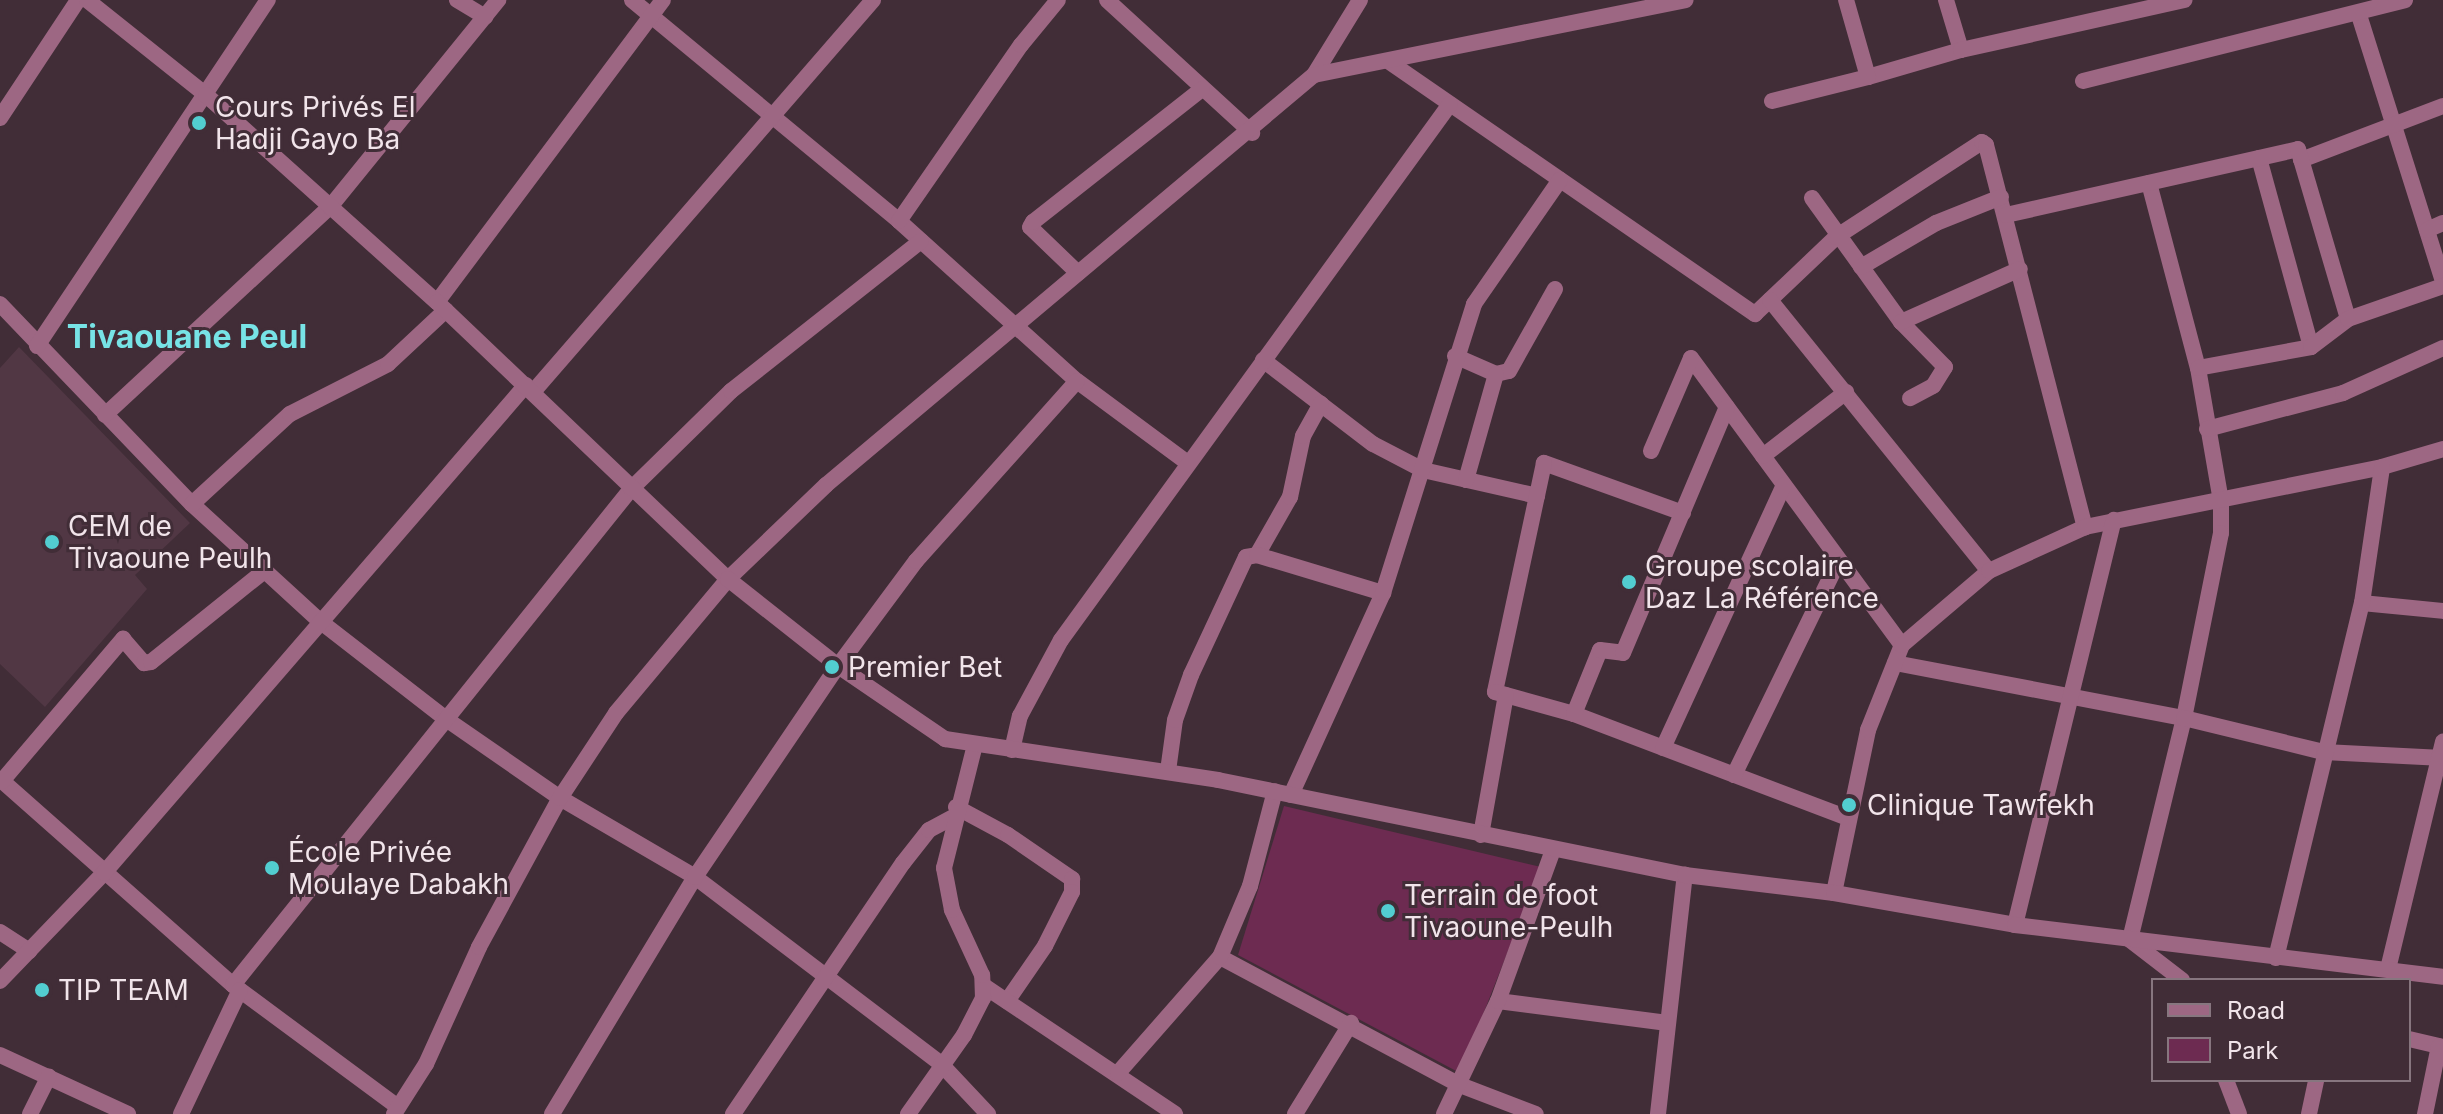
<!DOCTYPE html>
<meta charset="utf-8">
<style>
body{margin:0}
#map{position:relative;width:2443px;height:1114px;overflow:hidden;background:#412d37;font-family:Inter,sans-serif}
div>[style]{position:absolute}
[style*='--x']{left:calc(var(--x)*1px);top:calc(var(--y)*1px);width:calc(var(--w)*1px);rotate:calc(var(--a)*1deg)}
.built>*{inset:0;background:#513744}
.green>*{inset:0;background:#6d2b51}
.minor>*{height:16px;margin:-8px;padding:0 8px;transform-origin:8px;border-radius:8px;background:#9d6783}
.tertiary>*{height:16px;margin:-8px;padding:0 8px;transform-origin:8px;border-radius:8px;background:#9d6783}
.dots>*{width:22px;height:22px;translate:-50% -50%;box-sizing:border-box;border:4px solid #412d37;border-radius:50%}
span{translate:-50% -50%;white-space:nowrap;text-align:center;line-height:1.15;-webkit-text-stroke:6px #412d37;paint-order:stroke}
.poi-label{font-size:28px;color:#f1e4ea}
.left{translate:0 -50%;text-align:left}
.quarter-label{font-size:32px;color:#77e3e6;font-weight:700}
.legend{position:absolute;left:2151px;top:978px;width:260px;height:104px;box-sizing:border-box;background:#412d37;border:2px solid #87767f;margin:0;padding:10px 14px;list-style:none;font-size:24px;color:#f1e4ea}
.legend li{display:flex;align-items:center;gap:16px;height:40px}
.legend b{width:40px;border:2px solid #87767f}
</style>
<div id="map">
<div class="built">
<i style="clip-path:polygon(19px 347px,190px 523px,135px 575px,147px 589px,45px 707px,0 664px,0 368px)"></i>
</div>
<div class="green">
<i style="clip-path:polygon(1284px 806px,1541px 867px,1460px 1073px,1238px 955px)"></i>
</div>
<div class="minor">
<i style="--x:457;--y:0;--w:33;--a:31"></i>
<i style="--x:632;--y:0;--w:347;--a:39.6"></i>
<i style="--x:899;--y:221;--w:239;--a:42"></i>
<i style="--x:1077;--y:381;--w:138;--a:36.5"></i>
<i style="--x:1107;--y:0;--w:197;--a:42.5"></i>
<i style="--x:1946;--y:0;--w:52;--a:73.3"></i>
<i style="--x:2359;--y:15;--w:279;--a:72.5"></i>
<i style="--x:1388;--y:61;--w:446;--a:34.6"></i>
<i style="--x:1755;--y:314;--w:112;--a:-43.5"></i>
<i style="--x:1836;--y:237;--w:174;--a:-33.1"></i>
<i style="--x:1982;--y:142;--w:5;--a:37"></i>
<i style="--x:1986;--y:145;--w:395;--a:75.5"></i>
<i style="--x:1314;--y:75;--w:88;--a:-58.5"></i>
<i style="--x:1868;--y:77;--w:97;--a:-16.2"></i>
<i style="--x:1961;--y:50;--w:229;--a:-12.6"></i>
<i style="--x:2083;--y:81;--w:332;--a:-14.1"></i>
<i style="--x:1772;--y:101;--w:99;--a:-14"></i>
<i style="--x:1868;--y:77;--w:80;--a:-105.9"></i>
<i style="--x:0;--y:118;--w:141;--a:-56.5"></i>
<i style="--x:2259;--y:158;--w:196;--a:74.6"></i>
<i style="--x:2301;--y:160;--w:152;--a:-20.8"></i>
<i style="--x:2149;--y:183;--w:191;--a:75.2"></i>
<i style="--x:2198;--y:368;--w:135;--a:80.2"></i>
<i style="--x:2221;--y:501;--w:32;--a:90"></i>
<i style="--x:2221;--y:533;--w:189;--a:101.3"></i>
<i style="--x:2184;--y:718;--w:228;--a:103.7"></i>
<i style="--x:2130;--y:940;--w:66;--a:37.6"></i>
<i style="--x:1812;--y:198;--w:153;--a:54.3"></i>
<i style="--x:1901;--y:322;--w:63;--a:45.6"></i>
<i style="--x:1945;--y:367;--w:22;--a:122"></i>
<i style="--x:1933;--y:386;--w:26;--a:152"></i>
<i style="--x:2006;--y:215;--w:299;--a:-12.7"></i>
<i style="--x:2298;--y:149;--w:177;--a:73.6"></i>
<i style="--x:899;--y:221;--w:214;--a:-55.3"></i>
<i style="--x:1021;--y:45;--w:58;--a:-50.6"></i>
<i style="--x:2427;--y:230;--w:17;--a:-24"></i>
<i style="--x:1861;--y:267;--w:87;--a:-30.4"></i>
<i style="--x:1936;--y:223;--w:70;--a:-21.8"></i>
<i style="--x:1078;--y:273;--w:66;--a:-136.2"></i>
<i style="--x:1030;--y:227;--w:6;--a:-59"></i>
<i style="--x:1033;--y:222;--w:215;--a:-38.2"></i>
<i style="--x:1770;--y:300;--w:348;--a:51.1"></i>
<i style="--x:437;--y:302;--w:377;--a:-53.2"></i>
<i style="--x:0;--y:304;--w:277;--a:46.2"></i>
<i style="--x:192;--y:504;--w:175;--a:42.5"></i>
<i style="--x:321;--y:622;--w:158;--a:37.8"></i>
<i style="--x:446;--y:719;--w:139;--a:34.7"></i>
<i style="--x:560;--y:798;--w:156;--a:30.3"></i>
<i style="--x:695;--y:877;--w:309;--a:37.2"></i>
<i style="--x:941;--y:1064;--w:69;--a:46.8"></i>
<i style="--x:1901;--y:322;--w:130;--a:-24"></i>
<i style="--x:37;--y:346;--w:416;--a:-56.3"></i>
<i style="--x:1455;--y:356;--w:45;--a:23.7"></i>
<i style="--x:1496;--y:374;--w:13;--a:-13"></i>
<i style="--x:1509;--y:371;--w:94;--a:-60.7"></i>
<i style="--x:1691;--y:358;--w:356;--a:53.7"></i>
<i style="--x:1263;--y:360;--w:138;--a:37.4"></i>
<i style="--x:1373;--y:444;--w:56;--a:27.5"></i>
<i style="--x:1423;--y:470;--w:117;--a:12.8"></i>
<i style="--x:2198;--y:368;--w:115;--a:-10.5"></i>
<i style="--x:2311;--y:347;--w:46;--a:-37.1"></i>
<i style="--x:2348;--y:319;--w:101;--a:-19.2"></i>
<i style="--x:533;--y:392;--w:519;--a:-49.06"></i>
<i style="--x:105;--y:415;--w:306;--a:-42.8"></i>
<i style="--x:330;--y:207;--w:267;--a:-50.9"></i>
<i style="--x:2207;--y:429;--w:141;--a:-14.8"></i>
<i style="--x:2343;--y:393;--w:110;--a:-24.2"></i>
<i style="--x:1651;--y:451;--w:101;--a:-66.7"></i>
<i style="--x:1763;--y:456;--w:105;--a:-37.6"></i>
<i style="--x:1466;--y:480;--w:110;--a:-74.2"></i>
<i style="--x:192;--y:504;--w:133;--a:-42.6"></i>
<i style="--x:290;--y:414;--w:110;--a:-27"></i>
<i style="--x:388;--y:364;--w:79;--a:-43"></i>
<i style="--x:1683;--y:513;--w:148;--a:-160.2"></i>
<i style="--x:1544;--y:463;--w:234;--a:102.1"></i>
<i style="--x:1495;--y:692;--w:82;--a:15.6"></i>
<i style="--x:1574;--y:714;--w:293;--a:20.8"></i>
<i style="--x:1257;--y:555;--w:67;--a:-60.4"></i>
<i style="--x:1290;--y:497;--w:62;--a:-78"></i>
<i style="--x:1303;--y:436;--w:37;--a:-61"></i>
<i style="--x:2362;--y:603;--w:81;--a:5.6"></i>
<i style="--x:1895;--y:663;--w:294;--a:10.8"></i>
<i style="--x:2184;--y:718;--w:144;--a:13.7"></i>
<i style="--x:2324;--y:752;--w:119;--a:2.9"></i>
<i style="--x:1574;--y:714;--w:69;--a:-67.9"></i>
<i style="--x:1600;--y:650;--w:23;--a:7"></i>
<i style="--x:1623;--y:653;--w:267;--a:-67.1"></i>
<i style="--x:1663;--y:748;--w:289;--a:-65.3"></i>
<i style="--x:1012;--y:750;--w:35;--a:-77"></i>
<i style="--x:1020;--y:716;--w:86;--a:-61.7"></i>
<i style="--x:1061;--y:640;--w:662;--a:-54.03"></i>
<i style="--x:1168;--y:771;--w:51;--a:-82.2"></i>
<i style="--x:1175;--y:720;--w:48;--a:-70.4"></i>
<i style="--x:1191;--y:675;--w:130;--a:-65"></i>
<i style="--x:1246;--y:557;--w:11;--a:-10"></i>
<i style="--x:1257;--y:555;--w:132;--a:16.8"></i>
<i style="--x:1734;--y:775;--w:239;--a:-64"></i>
<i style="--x:0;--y:779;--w:311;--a:41.5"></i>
<i style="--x:233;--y:985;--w:205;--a:36.5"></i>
<i style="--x:2;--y:781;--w:187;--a:-49.6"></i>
<i style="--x:123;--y:639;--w:32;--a:49"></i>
<i style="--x:144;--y:663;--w:7;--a:-8"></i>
<i style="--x:151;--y:662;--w:145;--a:-38.8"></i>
<i style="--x:1291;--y:795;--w:222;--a:-65.5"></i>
<i style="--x:1383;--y:593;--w:303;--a:-72.5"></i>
<i style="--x:1474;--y:304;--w:151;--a:-55.3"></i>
<i style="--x:956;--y:807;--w:59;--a:28.3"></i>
<i style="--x:1008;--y:835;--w:78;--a:34.5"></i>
<i style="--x:1072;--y:879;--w:13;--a:90"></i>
<i style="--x:1072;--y:892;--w:60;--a:116.6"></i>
<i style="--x:1045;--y:946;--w:67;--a:124.6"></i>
<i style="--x:1481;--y:835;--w:142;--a:-79.9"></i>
<i style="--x:1834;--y:893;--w:167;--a:-78.2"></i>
<i style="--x:1868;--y:730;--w:92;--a:-68.2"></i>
<i style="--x:1902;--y:645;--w:114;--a:-40.4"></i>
<i style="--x:1989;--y:571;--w:106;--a:-24.6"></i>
<i style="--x:2085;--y:527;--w:303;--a:-11.4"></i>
<i style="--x:2382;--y:467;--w:64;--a:-16.4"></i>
<i style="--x:2015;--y:925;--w:417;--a:-76.3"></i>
<i style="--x:0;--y:932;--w:35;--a:33"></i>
<i style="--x:1220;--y:957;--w:272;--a:28.1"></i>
<i style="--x:1460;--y:1085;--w:81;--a:20.9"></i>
<i style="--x:2276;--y:958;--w:365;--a:-76.4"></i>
<i style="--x:2362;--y:603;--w:137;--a:-81.6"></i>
<i style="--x:2388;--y:969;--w:234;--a:-76.4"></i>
<i style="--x:0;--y:981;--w:150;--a:-46.1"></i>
<i style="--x:104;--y:873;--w:645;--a:-49.15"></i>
<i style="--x:233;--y:985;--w:636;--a:-51.26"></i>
<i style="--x:631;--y:489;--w:140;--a:-44.4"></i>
<i style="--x:731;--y:391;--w:242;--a:-38.3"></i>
<i style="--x:984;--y:986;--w:230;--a:33.8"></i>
<i style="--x:1498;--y:1001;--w:171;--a:7.4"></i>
<i style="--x:2409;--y:1039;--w:35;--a:13"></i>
<i style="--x:0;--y:1055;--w:141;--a:24.7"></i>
<i style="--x:1118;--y:1073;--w:154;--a:-48.7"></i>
<i style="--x:1220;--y:957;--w:77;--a:-67.1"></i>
<i style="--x:1250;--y:886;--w:98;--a:-75.3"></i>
<i style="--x:2226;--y:1080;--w:36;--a:69"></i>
<i style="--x:30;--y:1114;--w:42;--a:-63.4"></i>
<i style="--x:181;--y:1114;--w:137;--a:-64.6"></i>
<i style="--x:394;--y:1114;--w:59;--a:-57.4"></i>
<i style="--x:426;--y:1064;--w:128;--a:-65.6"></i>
<i style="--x:479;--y:947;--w:170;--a:-61.5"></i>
<i style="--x:560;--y:798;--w:102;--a:-56.6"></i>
<i style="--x:616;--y:713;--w:175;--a:-50.1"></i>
<i style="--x:728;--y:579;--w:136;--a:-43.8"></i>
<i style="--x:826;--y:485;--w:637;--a:-40.04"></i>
<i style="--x:1314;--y:75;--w:379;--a:-11.4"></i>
<i style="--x:552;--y:1114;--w:277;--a:-58.9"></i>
<i style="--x:695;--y:877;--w:255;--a:-55.9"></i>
<i style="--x:838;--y:666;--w:131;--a:-53.4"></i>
<i style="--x:916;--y:561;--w:241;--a:-48.2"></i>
<i style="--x:733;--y:1114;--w:303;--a:-55.9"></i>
<i style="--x:903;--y:863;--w:42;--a:-51.8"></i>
<i style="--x:929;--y:830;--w:30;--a:-28"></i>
<i style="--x:908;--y:1114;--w:97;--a:-54.7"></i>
<i style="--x:964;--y:1035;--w:42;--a:-62.8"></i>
<i style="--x:983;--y:998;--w:23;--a:-92"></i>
<i style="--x:982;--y:975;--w:72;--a:-114.8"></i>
<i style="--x:952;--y:910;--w:43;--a:-100.8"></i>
<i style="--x:944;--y:868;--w:127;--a:-75.9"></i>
<i style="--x:1295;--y:1114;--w:107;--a:-58.4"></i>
<i style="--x:1444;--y:1114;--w:125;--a:-64.5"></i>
<i style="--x:1498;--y:1001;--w:161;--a:-70"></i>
<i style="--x:1658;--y:1114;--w:241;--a:-83.6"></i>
<i style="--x:2309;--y:1114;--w:35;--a:-78"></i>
<i style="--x:2425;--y:1114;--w:69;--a:-78.4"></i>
</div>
<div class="tertiary">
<i style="--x:87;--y:0;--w:152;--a:38.6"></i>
<i style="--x:206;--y:95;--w:310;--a:41.9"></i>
<i style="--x:437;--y:302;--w:402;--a:43.6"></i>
<i style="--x:728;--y:579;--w:140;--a:38.3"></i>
<i style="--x:838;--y:666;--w:130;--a:34.3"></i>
<i style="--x:945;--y:739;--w:276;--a:8.5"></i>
<i style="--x:1218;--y:780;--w:477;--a:11.5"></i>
<i style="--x:1685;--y:875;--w:150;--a:6.9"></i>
<i style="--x:1834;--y:893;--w:184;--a:10"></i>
<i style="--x:2015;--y:925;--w:431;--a:6.9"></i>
</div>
<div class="dots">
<i style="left:199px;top:123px;background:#52cdd0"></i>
<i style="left:52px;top:542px;background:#52cdd0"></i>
<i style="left:1629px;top:582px;background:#52cdd0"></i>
<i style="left:832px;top:667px;background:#52cdd0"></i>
<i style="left:1849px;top:805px;background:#52cdd0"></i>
<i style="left:272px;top:868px;background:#52cdd0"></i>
<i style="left:1388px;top:911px;background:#52cdd0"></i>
<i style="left:42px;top:990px;background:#52cdd0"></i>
</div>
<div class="poi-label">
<span class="left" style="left:215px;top:123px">Cours Privés El<br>Hadji Gayo Ba</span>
<span class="left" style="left:68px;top:542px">CEM de<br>Tivaoune Peulh</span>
<span class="left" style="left:1645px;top:582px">Groupe scolaire<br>Daz La Référence</span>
<span class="left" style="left:848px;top:667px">Premier Bet</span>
<span class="left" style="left:1867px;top:805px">Clinique Tawfekh</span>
<span class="left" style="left:288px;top:868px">École Privée<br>Moulaye Dabakh</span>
<span class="left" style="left:1404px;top:911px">Terrain de foot<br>Tivaoune-Peulh</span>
<span class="left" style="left:58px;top:990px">TIP TEAM</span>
</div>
<div class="quarter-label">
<span style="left:187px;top:337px">Tivaouane Peul</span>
</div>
<ul class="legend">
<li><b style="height:10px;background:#9d6783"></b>Road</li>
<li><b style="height:22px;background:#6d2b51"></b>Park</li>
</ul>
</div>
